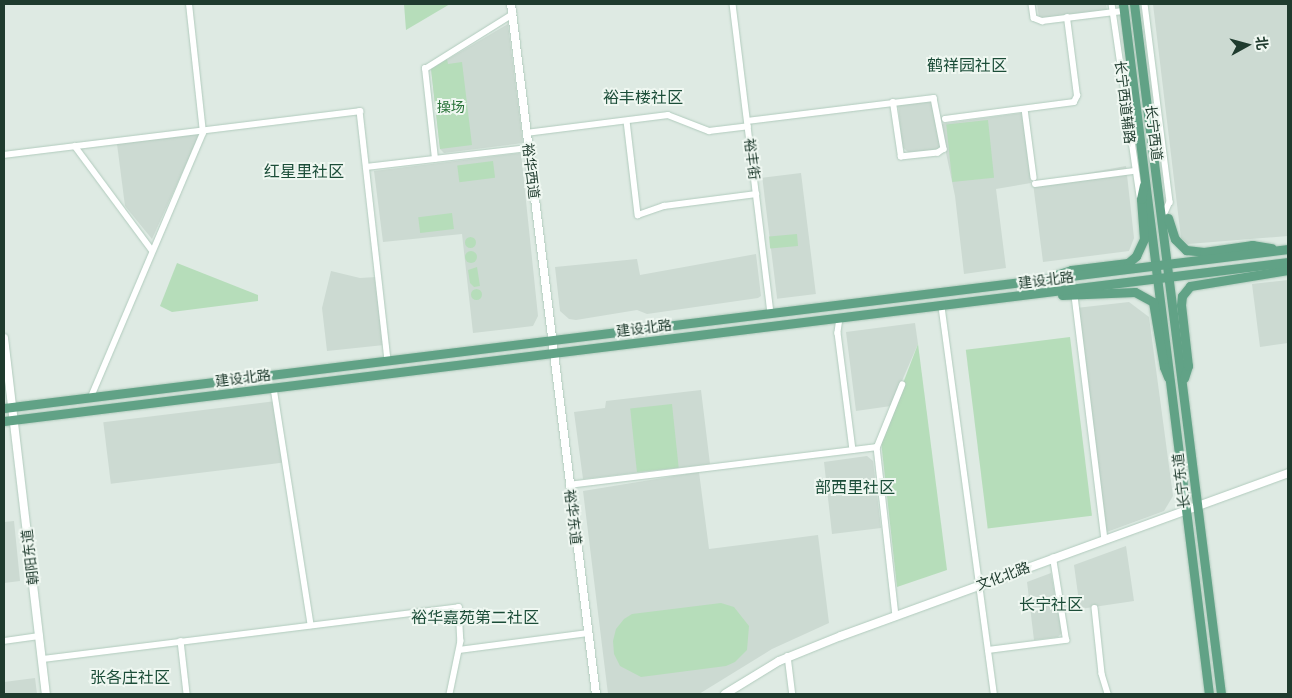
<!DOCTYPE html>
<meta charset="utf-8">
<style>
body{margin:0}
#map{position:relative;width:1292px;height:698px;overflow:hidden;background:#deeae3;font-family:"Open Sans","Noto Sans SC",sans-serif}
div>[style]{position:absolute}
[style*='--x']{left:calc(var(--x)*1px);top:calc(var(--y)*1px);width:calc(var(--w)*1px);rotate:calc(var(--a)*1deg)}
.built>*{inset:0;background:#ccdad2;transform-origin:0 0}
.green>*{inset:0;background:#b6ddba;transform-origin:0 0}
.round{border-radius:50%}
.roads{filter:drop-shadow(0 0 1px #b1cbbd) drop-shadow(0 0 1px #b1cbbd)}
.street>*{height:5.5px;margin:-2.75px;padding:0 2.75px;transform-origin:2.75px;border-radius:2.75px;background:#fff}
.secondary>*{height:8px;margin:-4px;padding:0 4px;transform-origin:4px;border-radius:4px;background:#fff}
.primary>*{height:9px;margin:-4.5px;padding:0 4.5px;transform-origin:4.5px;border-radius:4.5px;background:#61a286}
span{translate:-50% -50%;white-space:nowrap;text-align:center;line-height:1.15;-webkit-text-stroke:4px #eff7f1;paint-order:stroke}
.street-label{font-size:14px;color:#1f3b2e}
.park-label{font-size:14px;color:#287338}
.quarter-label{font-size:16px;color:#1b4d38}
.frame{position:absolute;inset:0;border:5px solid #1f3b2e;pointer-events:none}
.north{position:absolute;left:1222px;top:20px;width:50px;height:50px;-webkit-text-stroke:4px #eff7f1;paint-order:stroke;rotate:83deg;font-size:14px;font-weight:700;line-height:20px;text-align:center;color:#1f3b2e}
.north::after{content:'';display:block;margin:auto;width:18px;height:22px;background:#1f3b2e;clip-path:polygon(50% 0,100% 100%,50% 72%,0 100%)}
</style>
<div id="map">
<div class="built">
<i style="clip-path:polygon(1037px 4px,1106px 4px,1107px 10px,1044px 19px,1039px 18px)"></i>
<i style="clip-path:polygon(1153px 4px,1288px 4px,1288px 236px,1188px 244px,1181px 238px)"></i>
<i style="clip-path:polygon(508px 24px,523px 143px,444px 153px,440px 149px,431px 69px)"></i>
<i style="clip-path:polygon(933px 100px,941px 150px,908px 152px,902px 147px,898px 104px)"></i>
<i style="clip-path:polygon(1022px 113px,1031px 183px,996px 189px,1006px 268px,964px 274px,955px 196px,940px 124px)"></i>
<i style="clip-path:polygon(200px 134px,152px 239px,125px 206px,117px 144px)"></i>
<i style="clip-path:polygon(521px 153px,538px 316px,533px 326px,473px 333px,462px 234px,383px 242px,374px 171px)"></i>
<i style="clip-path:polygon(1126px 166px,1134px 238px,1129px 251px,1043px 262px,1033px 183px)"></i>
<i style="left:801px;top:173px;width:122px;height:39px;rotate:83deg"></i>
<i style="clip-path:polygon(756px 254px,761px 296px,758px 298px,647px 314px,637px 310px,576px 320px,569px 319px,560px 311px,555px 267px,637px 259px,640px 275px)"></i>
<i style="clip-path:polygon(331px 271px,360px 278px,376px 277px,384px 345px,327px 351px,322px 308px)"></i>
<i style="clip-path:polygon(1288px 280px,1288px 343px,1260px 347px,1252px 284px)"></i>
<i style="clip-path:polygon(1129px 302px,1149px 317px,1173px 496px,1164px 511px,1104px 533px,1076px 308px)"></i>
<i style="clip-path:polygon(915px 323px,918px 344px,891px 406px,856px 411px,846px 332px)"></i>
<i style="clip-path:polygon(701px 390px,710px 464px,583px 479px,574px 412px,605px 408px,606px 401px)"></i>
<i style="left:276px;top:401px;width:62px;height:174px;rotate:83deg"></i>
<i style="clip-path:polygon(867px 456px,873px 461px,881px 528px,832px 534px,824px 462px)"></i>
<i style="clip-path:polygon(699px 472px,709px 549px,818px 535px,829px 623px,772px 649px,699px 694px,608px 694px,583px 491px)"></i>
<i style="clip-path:polygon(14px 521px,20px 581px,4px 583px,4px 522px)"></i>
<i style="clip-path:polygon(1126px 546px,1134px 601px,1080px 609px,1074px 565px)"></i>
<i style="clip-path:polygon(1051px 573px,1062px 633px,1058px 637px,1034px 640px,1027px 582px)"></i>
<i style="clip-path:polygon(35px 678px,37px 694px,4px 694px,4px 682px)"></i>
</div>
<div class="green">
<i style="clip-path:polygon(404px 4px,450px 4px,406px 30px)"></i>
<i style="clip-path:polygon(447px 59px,448px 64px,462px 62px,472px 145px,440px 149px,431px 69px)"></i>
<i style="left:988px;top:120px;width:58px;height:42px;rotate:84deg"></i>
<i style="left:493px;top:161px;width:17px;height:36px;rotate:83deg"></i>
<i style="left:452px;top:213px;width:16px;height:34px;rotate:83deg"></i>
<i style="left:797px;top:234px;width:12px;height:28px;rotate:85deg"></i>
<i class="round" style="left:464.5px;top:236.5px;width:11px;height:11px"></i>
<i class="round" style="left:465px;top:251px;width:12px;height:12px"></i>
<i style="clip-path:polygon(177px 263px,258px 295px,258px 301px,172px 312px,160px 306px)"></i>
<i style="clip-path:polygon(477px 267px,480px 286px,474px 287px,470px 283px,468px 270px)"></i>
<i class="round" style="left:470.5px;top:288.5px;width:11px;height:11px"></i>
<i style="left:1070px;top:337px;width:180px;height:105px;rotate:83deg"></i>
<i style="clip-path:polygon(918px 344px,947px 570px,897px 587px,881px 441px)"></i>
<i style="left:672px;top:404px;width:64px;height:42px;rotate:84deg"></i>
<i style="clip-path:polygon(721px 603px,734px 607px,749px 626px,747px 650px,735px 662px,726px 666px,641px 677px,620px 666px,614px 654px,613px 641px,616px 629px,624px 619px,632px 614px)"></i>
</div>
<div class="roads">
<div class="street">
<i style="--x:733;--y:4;--w:312;--a:83"></i>
<i style="--x:1032;--y:4;--w:14;--a:82"></i>
<i style="--x:1034;--y:18;--w:9;--a:21"></i>
<i style="--x:1042;--y:21;--w:83;--a:-7"></i>
<i style="--x:1112;--y:4;--w:195;--a:81.7"></i>
<i style="--x:1145;--y:4;--w:200;--a:82.8"></i>
<i style="--x:1170;--y:202;--w:10;--a:114"></i>
<i style="--x:1025;--y:109;--w:69;--a:82.5"></i>
<i style="--x:945;--y:119;--w:130;--a:-7.5"></i>
<i style="--x:1074;--y:102;--w:7;--a:-63"></i>
<i style="--x:1077;--y:96;--w:79;--a:-97.3"></i>
<i style="--x:627;--y:121;--w:95;--a:83.3"></i>
<i style="--x:638;--y:215;--w:28;--a:-19"></i>
<i style="--x:664;--y:206;--w:93;--a:-7.4"></i>
<i style="--x:747;--y:121;--w:147;--a:-7"></i>
<i style="--x:893;--y:103;--w:41;--a:-7"></i>
<i style="--x:934;--y:98;--w:52;--a:78.9"></i>
<i style="--x:944;--y:149;--w:7;--a:146"></i>
<i style="--x:938;--y:153;--w:37;--a:174"></i>
<i style="--x:901;--y:157;--w:55;--a:-98.4"></i>
<i style="--x:526;--y:133;--w:143;--a:-7.2"></i>
<i style="--x:668;--y:115;--w:44;--a:21.3"></i>
<i style="--x:709;--y:131;--w:39;--a:-7"></i>
<i style="--x:75;--y:146;--w:129;--a:53.5"></i>
<i style="--x:4;--y:155;--w:359;--a:-7"></i>
<i style="--x:360;--y:111;--w:251;--a:83.6"></i>
<i style="--x:435;--y:159;--w:91;--a:-96.3"></i>
<i style="--x:425;--y:69;--w:104;--a:-32"></i>
<i style="--x:366;--y:167;--w:163;--a:-6.7"></i>
<i style="--x:1035;--y:184;--w:100;--a:-7.5"></i>
<i style="--x:1075;--y:296;--w:245;--a:83"></i>
<i style="--x:942;--y:307;--w:390;--a:82.3"></i>
<i style="--x:840;--y:318;--w:15;--a:98"></i>
<i style="--x:838;--y:333;--w:118;--a:82.7"></i>
<i style="--x:274;--y:388;--w:240;--a:81.1"></i>
<i style="--x:91;--y:397;--w:287;--a:-67"></i>
<i style="--x:203;--y:133;--w:130;--a:-96.2"></i>
<i style="--x:877;--y:447;--w:67;--a:-68"></i>
<i style="--x:569;--y:485;--w:310;--a:-7"></i>
<i style="--x:877;--y:447;--w:170;--a:83.6"></i>
<i style="--x:1095;--y:608;--w:66;--a:83.9"></i>
<i style="--x:1102;--y:674;--w:21;--a:73"></i>
<i style="--x:4;--y:641;--w:36;--a:-8"></i>
<i style="--x:181;--y:641;--w:53;--a:83.5"></i>
<i style="--x:459;--y:650;--w:130;--a:-7.5"></i>
<i style="--x:988;--y:650;--w:79;--a:-7.3"></i>
<i style="--x:1066;--y:640;--w:83;--a:-99"></i>
<i style="--x:788;--y:656;--w:38;--a:83"></i>
<i style="--x:43;--y:659;--w:419;--a:-7.1"></i>
<i style="--x:459;--y:607;--w:34;--a:87"></i>
<i style="--x:461;--y:641;--w:54;--a:101.7"></i>
</div>
<div class="secondary">
<i style="--x:511;--y:4;--w:695;--a:82.98"></i>
<i style="--x:4;--y:338;--w:358;--a:83.3"></i>
<i style="--x:725;--y:694;--w:63;--a:-31.4"></i>
<i style="--x:779;--y:661;--w:67;--a:-22"></i>
<i style="--x:841;--y:636;--w:476;--a:-20"></i>
</div>
<div class="primary">
<i style="--x:1123;--y:4;--w:695;--a:82.9"></i>
<i style="--x:1134;--y:4;--w:695;--a:82.81"></i>
<i style="--x:1168;--y:218;--w:22;--a:72"></i>
<i style="--x:1175;--y:239;--w:16;--a:45"></i>
<i style="--x:1186;--y:250;--w:18;--a:6"></i>
<i style="--x:1204;--y:252;--w:49;--a:-8.3"></i>
<i style="--x:1252;--y:245;--w:20;--a:9"></i>
<i style="--x:1056;--y:275;--w:16;--a:-18"></i>
<i style="--x:1071;--y:270;--w:57;--a:-7"></i>
<i style="--x:1128;--y:263;--w:11;--a:-41"></i>
<i style="--x:1136;--y:256;--w:19;--a:-65"></i>
<i style="--x:1144;--y:239;--w:40;--a:-94.3"></i>
<i style="--x:1141;--y:199;--w:14;--a:-78"></i>
<i style="--x:1062;--y:295;--w:73;--a:-2.4"></i>
<i style="--x:1135;--y:292;--w:21;--a:29"></i>
<i style="--x:1153;--y:302;--w:66;--a:80.4"></i>
<i style="--x:1164;--y:367;--w:11;--a:68"></i>
<i style="--x:1184;--y:378;--w:13;--a:-72"></i>
<i style="--x:1188;--y:366;--w:61;--a:-96.5"></i>
<i style="--x:1181;--y:305;--w:9;--a:-84"></i>
<i style="--x:1182;--y:296;--w:13;--a:-51"></i>
<i style="--x:1190;--y:286;--w:99;--a:-9.3"></i>
<i style="--x:4;--y:408;--w:1294;--a:-7.06"></i>
<i style="--x:4;--y:421;--w:1294;--a:-7.06"></i>
</div>
</div>
<div class="street-label">
<span style="left:1125px;top:102px;rotate:83deg">长宁西道辅路</span>
<span style="left:1154px;top:133px;rotate:83deg">长宁西道</span>
<span style="left:752px;top:159px;rotate:83deg">裕丰街</span>
<span style="left:531px;top:171px;rotate:83deg">裕华西道</span>
<span style="left:1046px;top:280px;rotate:-7deg">建设北路</span>
<span style="left:644px;top:328px;rotate:-7deg">建设北路</span>
<span style="left:243px;top:378px;rotate:-7deg">建设北路</span>
<span style="left:1181px;top:481px;rotate:-97deg">长宁东道</span>
<span style="left:573px;top:517px;rotate:83deg">裕华东道</span>
<span style="left:30px;top:557px;rotate:-97deg">朝阳东道</span>
<span style="left:1003px;top:576px;rotate:-20deg">文化北路</span>
</div>
<div class="park-label">
<span style="left:451px;top:107px">操场</span>
</div>
<div class="quarter-label">
<span style="left:967px;top:65px">鹤祥园社区</span>
<span style="left:643px;top:97px">裕丰楼社区</span>
<span style="left:304px;top:171px">红星里社区</span>
<span style="left:855px;top:487px">部西里社区</span>
<span style="left:1051px;top:604px">长宁社区</span>
<span style="left:475px;top:617px">裕华嘉苑第二社区</span>
<span style="left:130px;top:677px">张各庄社区</span>
</div>
<div class="frame"></div>
<div class="north">北</div>
</div>
